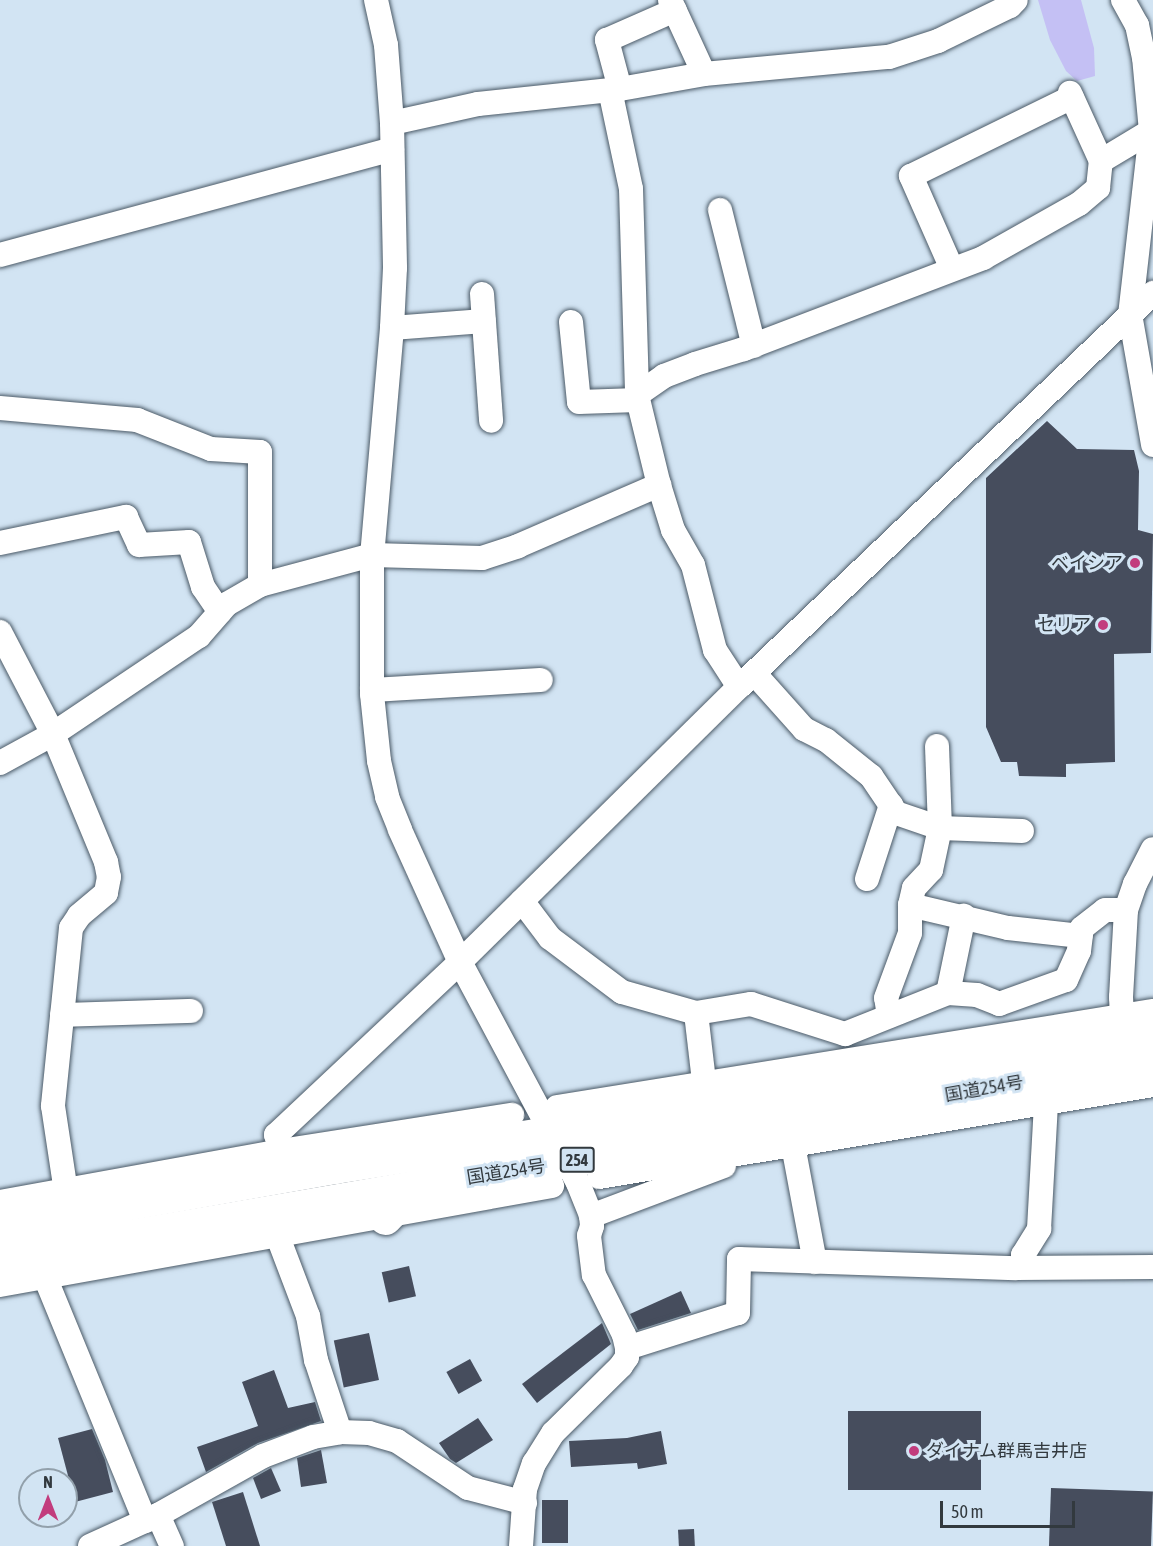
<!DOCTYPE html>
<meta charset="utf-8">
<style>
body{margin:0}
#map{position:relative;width:1153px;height:1546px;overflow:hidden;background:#d2e4f3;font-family:"Asap Condensed","Noto Sans JP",sans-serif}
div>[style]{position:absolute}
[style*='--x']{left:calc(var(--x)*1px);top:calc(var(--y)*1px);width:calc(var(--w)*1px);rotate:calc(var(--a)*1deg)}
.green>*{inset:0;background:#c4c0f4}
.building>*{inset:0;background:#464d5d;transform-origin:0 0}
.roads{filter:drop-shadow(0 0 2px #4b5a67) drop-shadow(0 0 2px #4b5a67)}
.minor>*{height:24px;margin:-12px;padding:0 12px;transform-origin:12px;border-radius:12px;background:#fff}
.highway>*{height:33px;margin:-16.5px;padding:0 16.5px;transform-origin:16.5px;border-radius:16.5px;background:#fff}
.dots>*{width:16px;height:16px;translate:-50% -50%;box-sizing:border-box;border:3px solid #d2e4f3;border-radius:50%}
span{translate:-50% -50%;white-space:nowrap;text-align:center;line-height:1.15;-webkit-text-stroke:6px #d2e4f3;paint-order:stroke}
.shield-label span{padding:2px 4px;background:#d2e4f3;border:2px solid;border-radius:4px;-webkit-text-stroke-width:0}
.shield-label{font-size:16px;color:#32393e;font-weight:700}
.poi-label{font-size:18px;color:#32393e}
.right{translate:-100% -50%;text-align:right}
.left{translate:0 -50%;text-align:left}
.street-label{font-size:18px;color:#32393e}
.north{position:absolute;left:18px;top:1468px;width:60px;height:60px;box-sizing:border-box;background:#d2e4f3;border:2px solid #92a0ab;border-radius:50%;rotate:0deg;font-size:16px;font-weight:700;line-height:24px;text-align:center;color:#32393e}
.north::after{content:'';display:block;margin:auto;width:21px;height:27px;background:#c23c7d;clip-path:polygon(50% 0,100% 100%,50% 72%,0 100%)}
.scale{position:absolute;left:940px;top:1501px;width:135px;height:27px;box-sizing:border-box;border:3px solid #32393e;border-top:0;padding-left:8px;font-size:18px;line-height:21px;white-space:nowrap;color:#32393e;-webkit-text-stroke:4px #d2e4f3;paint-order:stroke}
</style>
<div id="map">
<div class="green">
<i style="clip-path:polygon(1038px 0,1081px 0,1094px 48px,1095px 76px,1077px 81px,1066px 71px,1050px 40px)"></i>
</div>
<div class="building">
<i style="clip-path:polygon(1047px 421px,1077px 449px,1134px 450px,1139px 471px,1138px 530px,1153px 534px,1151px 653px,1114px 654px,1115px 762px,1066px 764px,1066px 777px,1019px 776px,1017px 762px,1001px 762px,986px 727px,986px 478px)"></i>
<i style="left:409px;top:1266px;width:31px;height:28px;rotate:77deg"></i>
<i style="clip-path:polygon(681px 1291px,691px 1313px,638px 1330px,630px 1314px)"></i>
<i style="clip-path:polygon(602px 1323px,611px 1344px,537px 1403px,522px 1384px)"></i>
<i style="left:369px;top:1333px;width:48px;height:36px;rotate:78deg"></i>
<i style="left:470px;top:1359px;width:25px;height:27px;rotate:61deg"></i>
<i style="clip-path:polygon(274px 1370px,288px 1408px,315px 1402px,321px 1421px,258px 1443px,206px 1472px,197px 1447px,258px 1426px,242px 1382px)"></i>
<i style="left:848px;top:1411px;width:133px;height:79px"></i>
<i style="clip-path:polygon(478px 1418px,493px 1440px,456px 1463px,450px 1459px,439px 1443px)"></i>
<i style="clip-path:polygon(92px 1429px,105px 1460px,113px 1492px,75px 1502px,58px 1438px)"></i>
<i style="clip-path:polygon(661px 1431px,667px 1464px,638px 1469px,637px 1463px,571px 1467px,569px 1441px,627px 1438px)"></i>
<i style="clip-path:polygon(321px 1450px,327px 1483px,301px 1487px,297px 1458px)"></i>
<i style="clip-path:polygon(271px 1468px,281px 1491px,261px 1499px,253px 1478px)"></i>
<i style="left:1051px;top:1488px;width:102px;height:58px;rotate:2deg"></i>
<i style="clip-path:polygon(243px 1492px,260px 1546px,226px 1546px,212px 1502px)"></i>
<i style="left:542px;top:1500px;width:26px;height:43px"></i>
<i style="left:694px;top:1529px;width:17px;height:16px;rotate:87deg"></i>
</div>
<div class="roads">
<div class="minor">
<i style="--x:376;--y:0;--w:46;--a:77.5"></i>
<i style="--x:386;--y:45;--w:78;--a:85.6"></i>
<i style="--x:392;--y:123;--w:145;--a:88.8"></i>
<i style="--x:395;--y:268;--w:60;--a:92.9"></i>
<i style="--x:392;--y:328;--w:228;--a:95"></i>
<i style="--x:372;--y:555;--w:139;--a:90"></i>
<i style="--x:372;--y:694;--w:67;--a:84"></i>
<i style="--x:379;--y:761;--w:37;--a:77"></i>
<i style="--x:387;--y:797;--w:35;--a:68"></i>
<i style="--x:400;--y:830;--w:145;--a:65.6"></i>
<i style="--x:460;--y:962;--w:251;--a:61.9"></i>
<i style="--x:578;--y:1183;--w:35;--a:68"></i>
<i style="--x:591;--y:1216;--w:10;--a:84"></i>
<i style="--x:592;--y:1226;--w:10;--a:107"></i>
<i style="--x:589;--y:1236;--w:39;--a:83"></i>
<i style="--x:594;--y:1275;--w:67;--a:63.4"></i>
<i style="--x:624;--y:1335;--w:13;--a:77"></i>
<i style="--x:627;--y:1348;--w:9;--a:90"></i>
<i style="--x:627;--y:1357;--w:11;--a:124"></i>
<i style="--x:621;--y:1366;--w:95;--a:135.4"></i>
<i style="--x:553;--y:1433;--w:36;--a:122"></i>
<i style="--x:534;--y:1463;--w:28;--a:109"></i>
<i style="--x:525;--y:1489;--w:57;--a:94"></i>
<i style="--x:670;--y:0;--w:81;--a:65.3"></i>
<i style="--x:1123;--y:0;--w:29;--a:61"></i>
<i style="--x:1137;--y:25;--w:33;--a:78"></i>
<i style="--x:1144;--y:57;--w:74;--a:84.6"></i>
<i style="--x:1151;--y:131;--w:184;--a:96.5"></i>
<i style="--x:1130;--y:314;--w:133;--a:80"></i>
<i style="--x:620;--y:89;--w:51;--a:-104.9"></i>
<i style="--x:607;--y:40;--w:74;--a:-23.8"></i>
<i style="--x:610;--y:90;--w:101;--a:78"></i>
<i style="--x:631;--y:189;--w:206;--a:88.3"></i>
<i style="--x:637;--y:395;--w:93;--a:76.3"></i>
<i style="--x:659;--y:485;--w:47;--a:72.7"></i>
<i style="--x:673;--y:530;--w:40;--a:60.3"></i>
<i style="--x:693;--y:565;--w:88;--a:75.5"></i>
<i style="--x:715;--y:650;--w:44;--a:57"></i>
<i style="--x:392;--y:123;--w:88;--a:-12.5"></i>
<i style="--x:478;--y:104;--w:143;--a:-6"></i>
<i style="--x:620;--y:89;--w:85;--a:-10.1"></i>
<i style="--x:704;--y:74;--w:186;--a:-5.3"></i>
<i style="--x:889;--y:57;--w:52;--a:-18.1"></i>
<i style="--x:938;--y:41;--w:80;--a:-25.9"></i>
<i style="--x:1010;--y:6;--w:8;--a:-45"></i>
<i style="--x:1101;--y:161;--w:58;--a:-31"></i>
<i style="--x:720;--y:210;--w:140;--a:76"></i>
<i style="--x:0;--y:255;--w:406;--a:-15.1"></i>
<i style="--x:952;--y:269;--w:102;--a:-113.8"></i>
<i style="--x:911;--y:176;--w:179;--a:-26.1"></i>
<i style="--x:482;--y:294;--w:127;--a:85.9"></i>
<i style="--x:571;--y:322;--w:80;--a:84.3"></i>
<i style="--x:579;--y:402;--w:59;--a:-1.9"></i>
<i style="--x:392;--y:328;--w:92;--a:-4.4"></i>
<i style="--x:637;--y:395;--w:33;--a:-35"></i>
<i style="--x:664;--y:376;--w:33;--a:-21"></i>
<i style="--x:695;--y:364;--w:51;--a:-17"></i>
<i style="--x:744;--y:349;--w:256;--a:-20.8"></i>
<i style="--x:983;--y:258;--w:110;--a:-29.4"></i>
<i style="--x:1079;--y:204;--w:25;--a:-40"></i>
<i style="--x:1098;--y:188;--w:27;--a:-84"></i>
<i style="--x:1101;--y:161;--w:75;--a:-114.5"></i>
<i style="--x:0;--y:408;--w:138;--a:5"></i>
<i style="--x:137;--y:420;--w:79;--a:21.4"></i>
<i style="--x:211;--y:449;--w:49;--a:3.5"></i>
<i style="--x:260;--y:452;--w:133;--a:90"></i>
<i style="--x:0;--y:543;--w:129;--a:-11.7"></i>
<i style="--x:126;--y:517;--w:31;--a:65"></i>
<i style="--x:139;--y:545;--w:50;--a:-3.4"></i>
<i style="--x:189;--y:542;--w:47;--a:72.7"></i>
<i style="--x:203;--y:587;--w:30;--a:56"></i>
<i style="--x:0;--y:632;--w:115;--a:62.5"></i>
<i style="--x:53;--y:734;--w:139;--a:67.5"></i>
<i style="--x:106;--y:862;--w:15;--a:79"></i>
<i style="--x:109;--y:877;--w:16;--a:101"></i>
<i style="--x:106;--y:893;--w:35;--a:140"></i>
<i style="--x:79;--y:916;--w:14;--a:124"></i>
<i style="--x:71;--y:928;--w:179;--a:95.8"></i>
<i style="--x:53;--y:1106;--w:87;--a:81.4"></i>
<i style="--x:754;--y:673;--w:75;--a:48.2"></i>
<i style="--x:804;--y:729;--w:25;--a:27"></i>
<i style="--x:826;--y:740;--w:58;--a:38.7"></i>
<i style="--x:871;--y:776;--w:45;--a:56"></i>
<i style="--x:896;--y:813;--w:46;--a:18.8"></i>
<i style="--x:940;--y:828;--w:82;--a:2.1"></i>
<i style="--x:372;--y:690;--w:169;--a:-3.4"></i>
<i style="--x:0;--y:763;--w:60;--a:-28.7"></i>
<i style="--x:53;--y:734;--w:176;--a:-33.9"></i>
<i style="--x:199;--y:636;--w:43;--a:-48.8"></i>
<i style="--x:227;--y:604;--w:38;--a:-30"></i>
<i style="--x:260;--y:585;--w:116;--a:-15"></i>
<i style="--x:372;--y:555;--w:110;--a:1.6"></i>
<i style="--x:482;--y:558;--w:38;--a:-18"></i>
<i style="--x:518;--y:546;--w:154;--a:-23.4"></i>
<i style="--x:867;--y:879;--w:78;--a:-72"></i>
<i style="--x:522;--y:901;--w:46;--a:52.9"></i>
<i style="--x:550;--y:938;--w:90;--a:36.9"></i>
<i style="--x:622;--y:992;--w:77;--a:15.8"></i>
<i style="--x:696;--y:1013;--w:56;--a:-9.3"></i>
<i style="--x:751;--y:1004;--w:99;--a:17.7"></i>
<i style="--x:845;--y:1034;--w:111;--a:-21.7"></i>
<i style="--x:948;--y:993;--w:29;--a:4"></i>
<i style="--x:977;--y:995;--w:24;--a:22"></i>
<i style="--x:999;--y:1004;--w:71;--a:-19.7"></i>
<i style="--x:1066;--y:980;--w:32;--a:-66"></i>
<i style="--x:1079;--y:951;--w:23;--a:-83"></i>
<i style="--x:1082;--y:928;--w:29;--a:-38"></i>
<i style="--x:1105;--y:910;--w:21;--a:0"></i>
<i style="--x:910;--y:905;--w:101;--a:13.2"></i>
<i style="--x:1008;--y:928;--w:73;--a:6.3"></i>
<i style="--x:948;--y:993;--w:79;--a:-78.3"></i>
<i style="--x:696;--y:1013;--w:68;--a:83.3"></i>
<i style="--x:62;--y:1015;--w:129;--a:-1.8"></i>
<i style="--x:889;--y:1016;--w:18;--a:-99"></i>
<i style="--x:886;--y:998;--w:69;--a:-69.7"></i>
<i style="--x:910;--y:933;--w:28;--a:-90"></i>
<i style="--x:910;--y:905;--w:17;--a:-77"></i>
<i style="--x:914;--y:888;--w:25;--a:-47"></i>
<i style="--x:931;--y:870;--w:43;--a:-77.9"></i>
<i style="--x:940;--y:828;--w:82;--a:-92.1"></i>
<i style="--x:1129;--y:1031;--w:17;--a:-115"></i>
<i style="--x:1122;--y:1016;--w:19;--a:-93"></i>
<i style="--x:1121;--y:997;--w:87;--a:-86.7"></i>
<i style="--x:1126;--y:910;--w:28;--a:-71"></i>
<i style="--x:1135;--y:884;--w:39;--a:-63"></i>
<i style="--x:557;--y:1107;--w:604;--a:-9.15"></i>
<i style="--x:793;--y:1145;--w:119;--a:79.4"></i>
<i style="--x:330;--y:1166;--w:51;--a:-163"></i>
<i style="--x:281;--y:1151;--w:17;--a:-107"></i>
<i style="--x:276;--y:1135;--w:253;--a:-43.2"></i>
<i style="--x:460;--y:962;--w:392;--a:-44.6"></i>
<i style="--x:739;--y:687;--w:572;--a:-43.58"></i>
<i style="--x:599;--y:1177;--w:562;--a:-9.43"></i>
<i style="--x:0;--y:1202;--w:286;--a:-10.3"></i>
<i style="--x:281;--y:1151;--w:234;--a:-8.9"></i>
<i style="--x:591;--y:1216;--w:142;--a:-20.6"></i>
<i style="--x:278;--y:1237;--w:85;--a:69.2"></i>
<i style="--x:308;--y:1316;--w:45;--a:79.7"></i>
<i style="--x:316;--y:1360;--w:76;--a:71.6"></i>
<i style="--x:1023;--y:1267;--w:12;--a:-90"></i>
<i style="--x:1023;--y:1255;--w:31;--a:-58"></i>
<i style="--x:1039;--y:1229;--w:126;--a:-86.8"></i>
<i style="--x:45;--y:1277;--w:264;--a:67.7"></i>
<i style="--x:0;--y:1285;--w:561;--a:-10.17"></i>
<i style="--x:627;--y:1348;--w:116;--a:-17.5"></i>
<i style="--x:738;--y:1313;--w:54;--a:-88.9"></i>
<i style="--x:739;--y:1259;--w:277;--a:1.9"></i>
<i style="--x:1016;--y:1268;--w:137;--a:-0.4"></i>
<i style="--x:158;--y:1515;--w:34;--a:66"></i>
<i style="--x:90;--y:1546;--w:75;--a:-24.5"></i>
<i style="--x:158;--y:1515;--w:120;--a:-29.3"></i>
<i style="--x:263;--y:1456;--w:53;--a:-20.8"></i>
<i style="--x:313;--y:1437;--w:27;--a:-10"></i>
<i style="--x:340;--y:1432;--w:29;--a:2"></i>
<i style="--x:369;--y:1433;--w:29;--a:16"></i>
<i style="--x:397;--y:1441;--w:85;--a:33.5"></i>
<i style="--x:468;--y:1488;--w:59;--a:14.7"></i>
</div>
<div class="highway">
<i style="--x:385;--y:1218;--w:43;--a:-45.9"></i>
<i style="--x:0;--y:1226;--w:340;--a:-10"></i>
<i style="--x:335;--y:1167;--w:828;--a:-9.1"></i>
<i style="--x:0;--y:1258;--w:1170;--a:-9.74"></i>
</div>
</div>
<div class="dots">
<i style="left:1135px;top:563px;background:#c23c7d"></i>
<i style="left:1103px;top:625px;background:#c23c7d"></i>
<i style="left:914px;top:1451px;background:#c23c7d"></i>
</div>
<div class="shield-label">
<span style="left:577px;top:1160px">254</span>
</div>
<div class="poi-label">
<span class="right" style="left:1123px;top:563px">ベイシア</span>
<span class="right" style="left:1091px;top:625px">セリア</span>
<span class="left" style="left:926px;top:1451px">ダイナム群馬吉井店</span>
</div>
<div class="street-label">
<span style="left:984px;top:1089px;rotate:-10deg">国道254号</span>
<span style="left:506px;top:1172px;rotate:-9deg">国道254号</span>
</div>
<div class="north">N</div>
<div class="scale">50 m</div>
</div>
